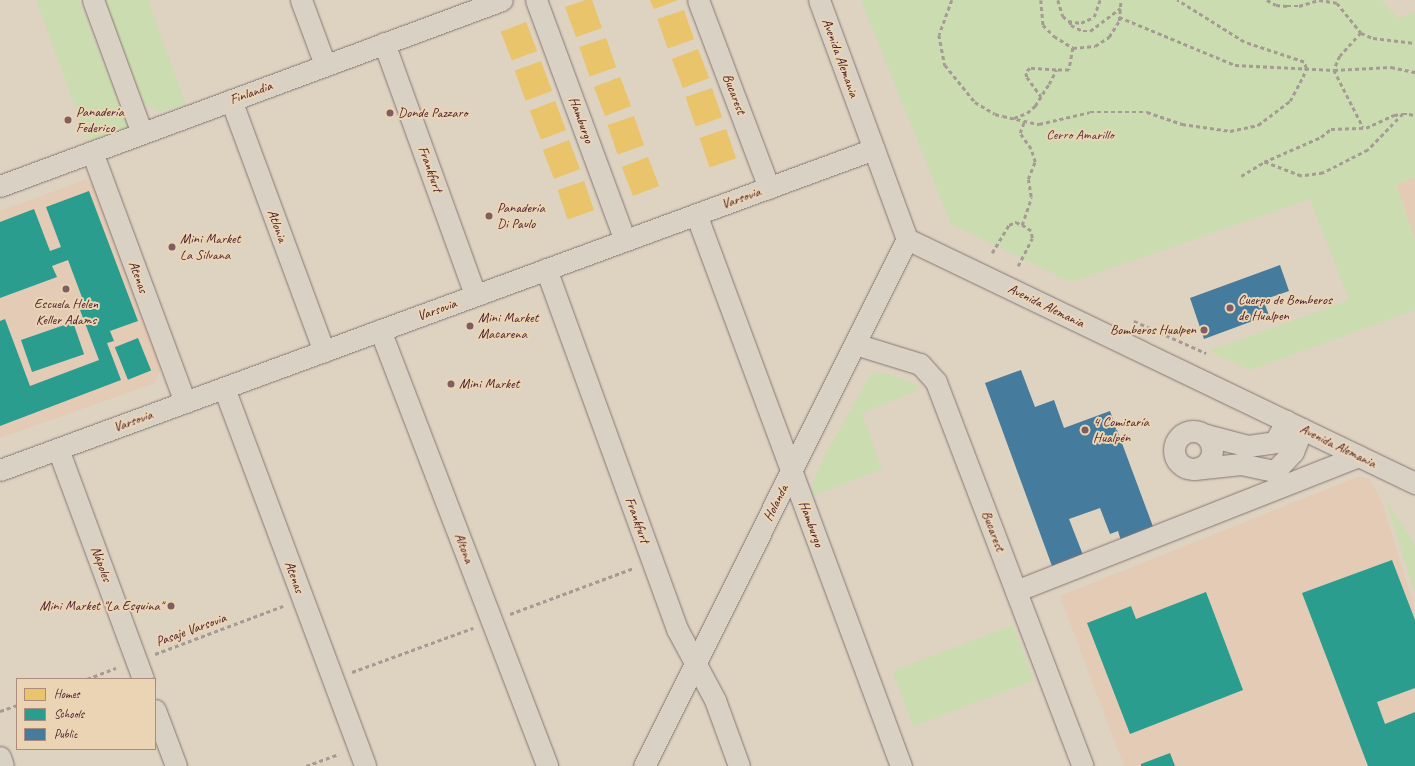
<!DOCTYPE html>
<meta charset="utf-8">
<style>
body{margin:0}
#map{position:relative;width:1415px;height:766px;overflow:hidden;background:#ded2c1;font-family:Caveat,sans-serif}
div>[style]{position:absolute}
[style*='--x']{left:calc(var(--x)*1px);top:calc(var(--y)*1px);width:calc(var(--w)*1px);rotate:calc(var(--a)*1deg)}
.built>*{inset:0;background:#e3cbb6}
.green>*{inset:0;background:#cbddb0;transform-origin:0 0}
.homes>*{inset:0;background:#e9c46a;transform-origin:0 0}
.schools>*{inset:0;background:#2a9d8f;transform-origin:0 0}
.public>*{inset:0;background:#457b9d}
.path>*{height:2.5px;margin-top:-1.25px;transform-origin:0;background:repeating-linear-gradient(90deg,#a69b94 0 4px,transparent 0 7px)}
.roads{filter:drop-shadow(0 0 1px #857772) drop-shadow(0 0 1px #857772)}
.minor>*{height:21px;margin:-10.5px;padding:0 10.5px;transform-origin:10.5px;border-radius:10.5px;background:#dad1c5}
.minor>.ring{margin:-10.5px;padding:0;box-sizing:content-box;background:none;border:21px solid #dad1c5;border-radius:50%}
.dots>*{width:11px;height:11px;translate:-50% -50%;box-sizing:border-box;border:2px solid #ebd4b4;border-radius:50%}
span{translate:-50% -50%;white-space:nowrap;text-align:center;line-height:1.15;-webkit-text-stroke:4px #ebd4b4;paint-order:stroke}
.street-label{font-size:14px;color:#4a1f2b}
.poi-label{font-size:14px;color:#4a1f2b}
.left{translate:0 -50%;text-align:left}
.right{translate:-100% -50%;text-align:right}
.park-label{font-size:14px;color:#5b3d3d}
.legend{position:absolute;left:16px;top:678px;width:140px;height:72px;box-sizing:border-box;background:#ebd4b4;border:1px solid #ab8c7d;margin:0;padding:5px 7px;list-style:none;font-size:12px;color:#4a1f2b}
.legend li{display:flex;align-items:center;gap:8px;height:20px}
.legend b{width:20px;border:1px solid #ab8c7d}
</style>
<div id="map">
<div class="built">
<i style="clip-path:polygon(1415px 177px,1415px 240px,1396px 184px)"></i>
<i style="clip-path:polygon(85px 180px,94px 185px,161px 367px,155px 383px,0 438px,0 211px)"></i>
<i style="clip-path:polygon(1360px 476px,1369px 479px,1381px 499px,1415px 610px,1415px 766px,1124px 766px,1060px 596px)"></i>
</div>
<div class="green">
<i style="clip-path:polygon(36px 0,79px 0,128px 128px,88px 141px)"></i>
<i style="clip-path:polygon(105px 0,148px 0,186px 105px,160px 112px,144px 104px)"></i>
<i style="clip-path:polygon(861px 0,1381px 0,1398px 18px,1415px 12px,1415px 177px,1396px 185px,1415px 240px,1415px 310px,1250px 370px,1209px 351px,1349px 300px,1310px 199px,1071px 282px,951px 224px)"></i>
<i style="clip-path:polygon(872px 372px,891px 375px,915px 384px,919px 390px,862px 413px,882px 469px,812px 496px,813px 481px,825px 455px)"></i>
<i style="clip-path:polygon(1385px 498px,1415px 545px,1415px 594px)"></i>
<i style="left:1013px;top:625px;width:59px;height:129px;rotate:69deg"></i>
</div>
<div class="homes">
<i style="clip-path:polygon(586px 0,592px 0,602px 28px,576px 37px,565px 7px)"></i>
<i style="clip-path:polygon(650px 0,678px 0,654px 9px)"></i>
<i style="left:684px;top:10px;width:31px;height:28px;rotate:71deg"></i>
<i style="left:526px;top:22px;width:31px;height:27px;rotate:69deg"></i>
<i style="left:606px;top:38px;width:31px;height:28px;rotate:71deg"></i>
<i style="left:698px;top:49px;width:31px;height:28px;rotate:69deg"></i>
<i style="left:541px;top:61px;width:32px;height:28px;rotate:70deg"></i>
<i style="left:620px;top:77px;width:31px;height:28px;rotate:69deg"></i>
<i style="left:712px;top:88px;width:31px;height:28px;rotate:71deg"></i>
<i style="left:555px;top:101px;width:31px;height:27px;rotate:69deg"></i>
<i style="left:634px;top:116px;width:31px;height:28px;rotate:71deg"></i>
<i style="left:726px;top:129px;width:31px;height:28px;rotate:71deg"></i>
<i style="left:569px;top:140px;width:31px;height:28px;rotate:69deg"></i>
<i style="left:648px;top:157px;width:31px;height:28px;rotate:69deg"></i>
<i style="left:584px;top:181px;width:31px;height:28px;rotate:71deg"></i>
</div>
<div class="schools">
<i style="clip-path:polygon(89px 191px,138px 321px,110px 331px,114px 341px,107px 343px,121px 380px,0 426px,0 321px,5px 319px,30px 386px,99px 360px,80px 310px,86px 308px,68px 260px,52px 266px,57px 277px,0 298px,0 222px,34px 209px,50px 251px,61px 247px,46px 207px)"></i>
<i style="left:73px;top:322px;width:34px;height:55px;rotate:71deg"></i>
<i style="left:138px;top:338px;width:35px;height:25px;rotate:68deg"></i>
<i style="clip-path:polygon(1392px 560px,1415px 620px,1415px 688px,1377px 702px,1385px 724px,1415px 712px,1415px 766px,1368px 766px,1302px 593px)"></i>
<i style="clip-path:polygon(1206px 592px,1243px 690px,1130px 734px,1087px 623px,1131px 606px,1136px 619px)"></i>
<i style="clip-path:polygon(1170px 753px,1175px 766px,1141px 766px,1141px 764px)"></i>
</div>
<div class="public">
<i style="clip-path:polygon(1280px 265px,1289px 291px,1263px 300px,1269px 315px,1204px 339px,1190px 298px)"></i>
<i style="clip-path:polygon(1021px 370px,1035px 407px,1054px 400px,1064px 428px,1110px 411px,1155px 532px,1122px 544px,1118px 531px,1110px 534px,1100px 508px,1069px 519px,1083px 555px,1052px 566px,985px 383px)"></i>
</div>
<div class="path">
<i style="--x:952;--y:0;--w:37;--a:110"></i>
<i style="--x:939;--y:35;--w:31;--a:79"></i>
<i style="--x:945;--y:65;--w:48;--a:51"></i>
<i style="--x:975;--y:102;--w:23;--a:31"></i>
<i style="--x:995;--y:114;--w:8;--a:14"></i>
<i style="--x:1041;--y:0;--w:25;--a:85"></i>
<i style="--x:1043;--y:25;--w:16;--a:45"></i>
<i style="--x:1054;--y:36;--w:22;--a:32"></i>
<i style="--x:1073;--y:48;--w:22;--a:100"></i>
<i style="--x:1069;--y:70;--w:13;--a:180"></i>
<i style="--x:1058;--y:0;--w:17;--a:73"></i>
<i style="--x:1063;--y:16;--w:7;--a:45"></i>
<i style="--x:1068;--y:21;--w:13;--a:9"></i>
<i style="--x:1081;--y:23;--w:14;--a:-25"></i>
<i style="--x:1094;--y:17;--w:18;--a:-71"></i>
<i style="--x:1267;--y:0;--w:10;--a:29"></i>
<i style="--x:1276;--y:5;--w:11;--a:5"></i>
<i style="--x:1287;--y:6;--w:12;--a:0"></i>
<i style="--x:1299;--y:6;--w:21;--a:-17"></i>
<i style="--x:1319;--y:0;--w:18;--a:9"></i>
<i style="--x:1337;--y:3;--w:38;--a:51"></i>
<i style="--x:1361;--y:33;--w:31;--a:132"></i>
<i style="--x:1340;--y:56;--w:15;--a:113"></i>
<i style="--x:1334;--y:70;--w:64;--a:63"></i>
<i style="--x:1119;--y:17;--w:126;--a:22.5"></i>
<i style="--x:1235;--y:65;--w:99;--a:2.9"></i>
<i style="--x:1334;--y:70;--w:57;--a:-3"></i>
<i style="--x:1391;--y:67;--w:25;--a:12"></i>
<i style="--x:1070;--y:21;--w:4;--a:76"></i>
<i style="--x:1071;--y:25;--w:13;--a:27"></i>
<i style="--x:1083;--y:31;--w:7;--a:0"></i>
<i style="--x:1090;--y:31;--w:38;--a:-37"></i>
<i style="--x:1361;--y:33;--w:13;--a:23"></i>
<i style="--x:1373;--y:38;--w:42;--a:6.8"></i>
<i style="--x:1073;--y:48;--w:22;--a:-5"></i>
<i style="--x:1095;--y:46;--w:17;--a:-33"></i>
<i style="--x:1109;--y:37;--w:19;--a:-58"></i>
<i style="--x:1119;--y:21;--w:21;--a:-85"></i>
<i style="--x:1403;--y:114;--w:50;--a:134.2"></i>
<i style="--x:1368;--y:150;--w:51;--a:152.9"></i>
<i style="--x:1323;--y:173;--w:22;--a:172"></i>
<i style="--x:1301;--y:176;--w:40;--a:-159"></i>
<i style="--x:1264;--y:162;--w:62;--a:-23.7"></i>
<i style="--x:1321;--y:137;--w:13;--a:-39"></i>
<i style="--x:1331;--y:129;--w:35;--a:-2"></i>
<i style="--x:1366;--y:128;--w:31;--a:-25"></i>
<i style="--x:1394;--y:115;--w:9;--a:-6"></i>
<i style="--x:1403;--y:114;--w:6;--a:0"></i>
<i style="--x:1409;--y:114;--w:6;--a:9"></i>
<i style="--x:1003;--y:116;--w:37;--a:13"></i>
<i style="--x:1039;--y:124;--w:52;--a:-13.2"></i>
<i style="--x:1090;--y:112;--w:57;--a:0"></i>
<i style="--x:1147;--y:112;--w:37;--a:19"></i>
<i style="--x:1182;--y:124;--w:49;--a:8.3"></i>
<i style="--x:1230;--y:131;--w:29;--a:-12"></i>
<i style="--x:1258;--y:125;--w:40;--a:-37"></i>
<i style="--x:1290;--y:101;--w:27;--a:-62"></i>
<i style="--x:1303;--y:77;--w:9;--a:-72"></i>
<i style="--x:1306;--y:68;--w:6;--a:-108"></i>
<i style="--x:1304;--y:62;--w:63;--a:-161.6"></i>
<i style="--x:1244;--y:42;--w:79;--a:-147.9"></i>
<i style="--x:1014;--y:118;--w:14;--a:-21"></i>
<i style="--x:1027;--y:113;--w:11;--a:-41"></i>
<i style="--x:1035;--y:106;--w:26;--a:-58"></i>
<i style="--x:1049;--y:84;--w:16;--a:-63"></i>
<i style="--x:1056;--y:70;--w:26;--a:-176"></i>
<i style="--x:1030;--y:68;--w:6;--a:129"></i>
<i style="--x:1026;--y:73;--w:4;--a:76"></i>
<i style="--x:1027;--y:77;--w:24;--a:54"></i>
<i style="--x:1241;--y:176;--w:27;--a:-31"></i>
<i style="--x:992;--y:253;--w:33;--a:-59"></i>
<i style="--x:1009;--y:225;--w:8;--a:-23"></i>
<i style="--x:1016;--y:222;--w:7;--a:27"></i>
<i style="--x:1022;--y:225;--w:21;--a:-71"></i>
<i style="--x:1029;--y:205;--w:8;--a:-76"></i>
<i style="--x:1031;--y:197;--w:18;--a:-99"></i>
<i style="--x:1028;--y:179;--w:18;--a:-68"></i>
<i style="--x:1035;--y:162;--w:14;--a:-107"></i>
<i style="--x:1031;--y:149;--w:19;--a:-125"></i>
<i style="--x:1020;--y:133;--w:12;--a:-70"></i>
<i style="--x:1018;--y:266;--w:31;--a:-63"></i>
<i style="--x:1032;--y:238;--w:7;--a:-98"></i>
<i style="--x:1031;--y:231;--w:11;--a:-146"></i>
<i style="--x:1134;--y:321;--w:79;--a:24"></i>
<i style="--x:510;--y:614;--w:132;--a:-20.4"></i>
<i style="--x:155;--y:654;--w:137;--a:-20.6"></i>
<i style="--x:352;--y:672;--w:129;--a:-20"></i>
<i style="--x:87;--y:679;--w:31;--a:-21"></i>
<i style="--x:0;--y:711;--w:18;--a:-19"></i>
<i style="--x:306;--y:766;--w:35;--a:-20"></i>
</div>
<div class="roads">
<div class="minor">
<i style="--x:93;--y:0;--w:142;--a:69.8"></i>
<i style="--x:301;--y:0;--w:69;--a:69.7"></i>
<i style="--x:536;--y:0;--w:256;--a:69.7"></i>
<i style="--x:698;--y:0;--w:201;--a:69.3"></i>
<i style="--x:819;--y:0;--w:255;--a:69.8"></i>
<i style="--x:907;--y:239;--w:564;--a:25.66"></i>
<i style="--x:384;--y:43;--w:268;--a:70.1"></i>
<i style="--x:231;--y:100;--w:268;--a:69.7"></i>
<i style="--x:92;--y:152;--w:267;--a:69.6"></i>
<i style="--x:0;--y:186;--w:535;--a:-20.33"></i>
<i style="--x:696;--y:214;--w:589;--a:69.63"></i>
<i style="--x:546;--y:269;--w:383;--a:70"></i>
<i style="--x:677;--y:629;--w:81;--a:61.8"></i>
<i style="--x:715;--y:700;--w:70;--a:70"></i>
<i style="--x:380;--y:330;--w:467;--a:69"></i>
<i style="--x:855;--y:344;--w:68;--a:17.1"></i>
<i style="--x:920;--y:364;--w:24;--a:48"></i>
<i style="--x:936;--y:382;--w:411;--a:69.1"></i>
<i style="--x:224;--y:388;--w:403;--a:69.5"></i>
<i class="ring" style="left:1174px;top:431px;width:17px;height:17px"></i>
<i style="--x:1206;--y:435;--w:43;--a:14.7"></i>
<i style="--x:1248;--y:446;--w:27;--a:-8"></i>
<i style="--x:1275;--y:442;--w:24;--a:-62"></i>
<i style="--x:58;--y:449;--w:245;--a:69.7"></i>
<i style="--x:1194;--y:469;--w:47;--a:-6.1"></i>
<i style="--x:1241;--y:464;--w:35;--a:12"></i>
<i style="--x:1275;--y:471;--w:26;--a:-47"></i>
<i style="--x:1293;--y:452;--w:25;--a:-69"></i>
<i style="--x:0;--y:470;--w:931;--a:-20.17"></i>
<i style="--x:1016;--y:591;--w:368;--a:-21.5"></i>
<i style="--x:155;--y:710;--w:60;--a:69.4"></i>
<i style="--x:0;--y:757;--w:9;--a:72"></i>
<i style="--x:644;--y:766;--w:589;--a:-63.48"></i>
</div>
</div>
<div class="dots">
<i style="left:390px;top:113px;background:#7e5e60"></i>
<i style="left:68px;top:120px;background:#7e5e60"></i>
<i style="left:489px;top:216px;background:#7e5e60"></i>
<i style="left:172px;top:247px;background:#7e5e60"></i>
<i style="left:66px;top:289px;background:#7e5e60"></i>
<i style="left:1230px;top:308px;background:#7e5e60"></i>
<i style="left:470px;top:326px;background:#7e5e60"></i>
<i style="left:1204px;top:330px;background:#7e5e60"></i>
<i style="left:451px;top:384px;background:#7e5e60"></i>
<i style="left:1085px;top:430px;background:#7e5e60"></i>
<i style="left:171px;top:606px;background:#7e5e60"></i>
</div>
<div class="street-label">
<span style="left:840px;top:58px;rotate:70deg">Avenida Alemania</span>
<span style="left:251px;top:93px;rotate:-20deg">Finlandia</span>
<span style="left:734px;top:94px;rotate:69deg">Bucarest</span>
<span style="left:581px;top:120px;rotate:70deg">Hamburgo</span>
<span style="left:430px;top:169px;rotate:70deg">Frankfurt</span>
<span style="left:741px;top:198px;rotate:-20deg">Varsovia</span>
<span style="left:277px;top:226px;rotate:70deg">Atlonia</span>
<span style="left:138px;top:277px;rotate:70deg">Atenas</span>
<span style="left:1046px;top:306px;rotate:26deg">Avenida Alemania</span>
<span style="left:437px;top:310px;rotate:-20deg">Varsovia</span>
<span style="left:133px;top:421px;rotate:-20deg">Varsovia</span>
<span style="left:1338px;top:446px;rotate:26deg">Avenida Alemania</span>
<span style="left:776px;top:503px;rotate:-63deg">Holanda</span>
<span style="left:637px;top:520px;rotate:70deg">Frankfurt</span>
<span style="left:811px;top:524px;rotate:70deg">Hamburgo</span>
<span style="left:993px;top:531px;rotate:69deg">Bucarest</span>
<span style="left:464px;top:548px;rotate:69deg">Altona</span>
<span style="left:101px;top:564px;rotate:70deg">Nápoles</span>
<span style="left:294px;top:577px;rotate:70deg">Atenas</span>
<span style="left:191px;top:630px;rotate:-20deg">Pasaje Varsovia</span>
</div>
<div class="poi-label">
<span class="left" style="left:76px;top:120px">Panadería<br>Federico</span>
<span class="left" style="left:398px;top:113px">Donde Pazzaro</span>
<span class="left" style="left:497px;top:216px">Panadería<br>Di Paulo</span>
<span class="left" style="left:180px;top:247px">Mini Market<br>La Silvana</span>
<span class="left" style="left:1238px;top:308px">Cuerpo de Bomberos<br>de Hualpen</span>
<span style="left:66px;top:312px">Escuela Helen<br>Keller Adams</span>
<span class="left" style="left:478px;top:326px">Mini Market<br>Macarena</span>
<span class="right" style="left:1196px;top:330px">Bomberos Hualpen</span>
<span class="left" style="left:459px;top:384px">Mini Market</span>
<span class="left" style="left:1093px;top:430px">4 Comisaría<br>Hualpén</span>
<span class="right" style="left:163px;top:606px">Mini Market "La Esquina"</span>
</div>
<div class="park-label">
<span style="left:1080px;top:135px">Cerro Amarillo</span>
</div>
<ul class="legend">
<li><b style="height:11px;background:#e9c46a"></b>Homes</li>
<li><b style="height:11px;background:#2a9d8f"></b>Schools</li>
<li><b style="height:11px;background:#457b9d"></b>Public</li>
</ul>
</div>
